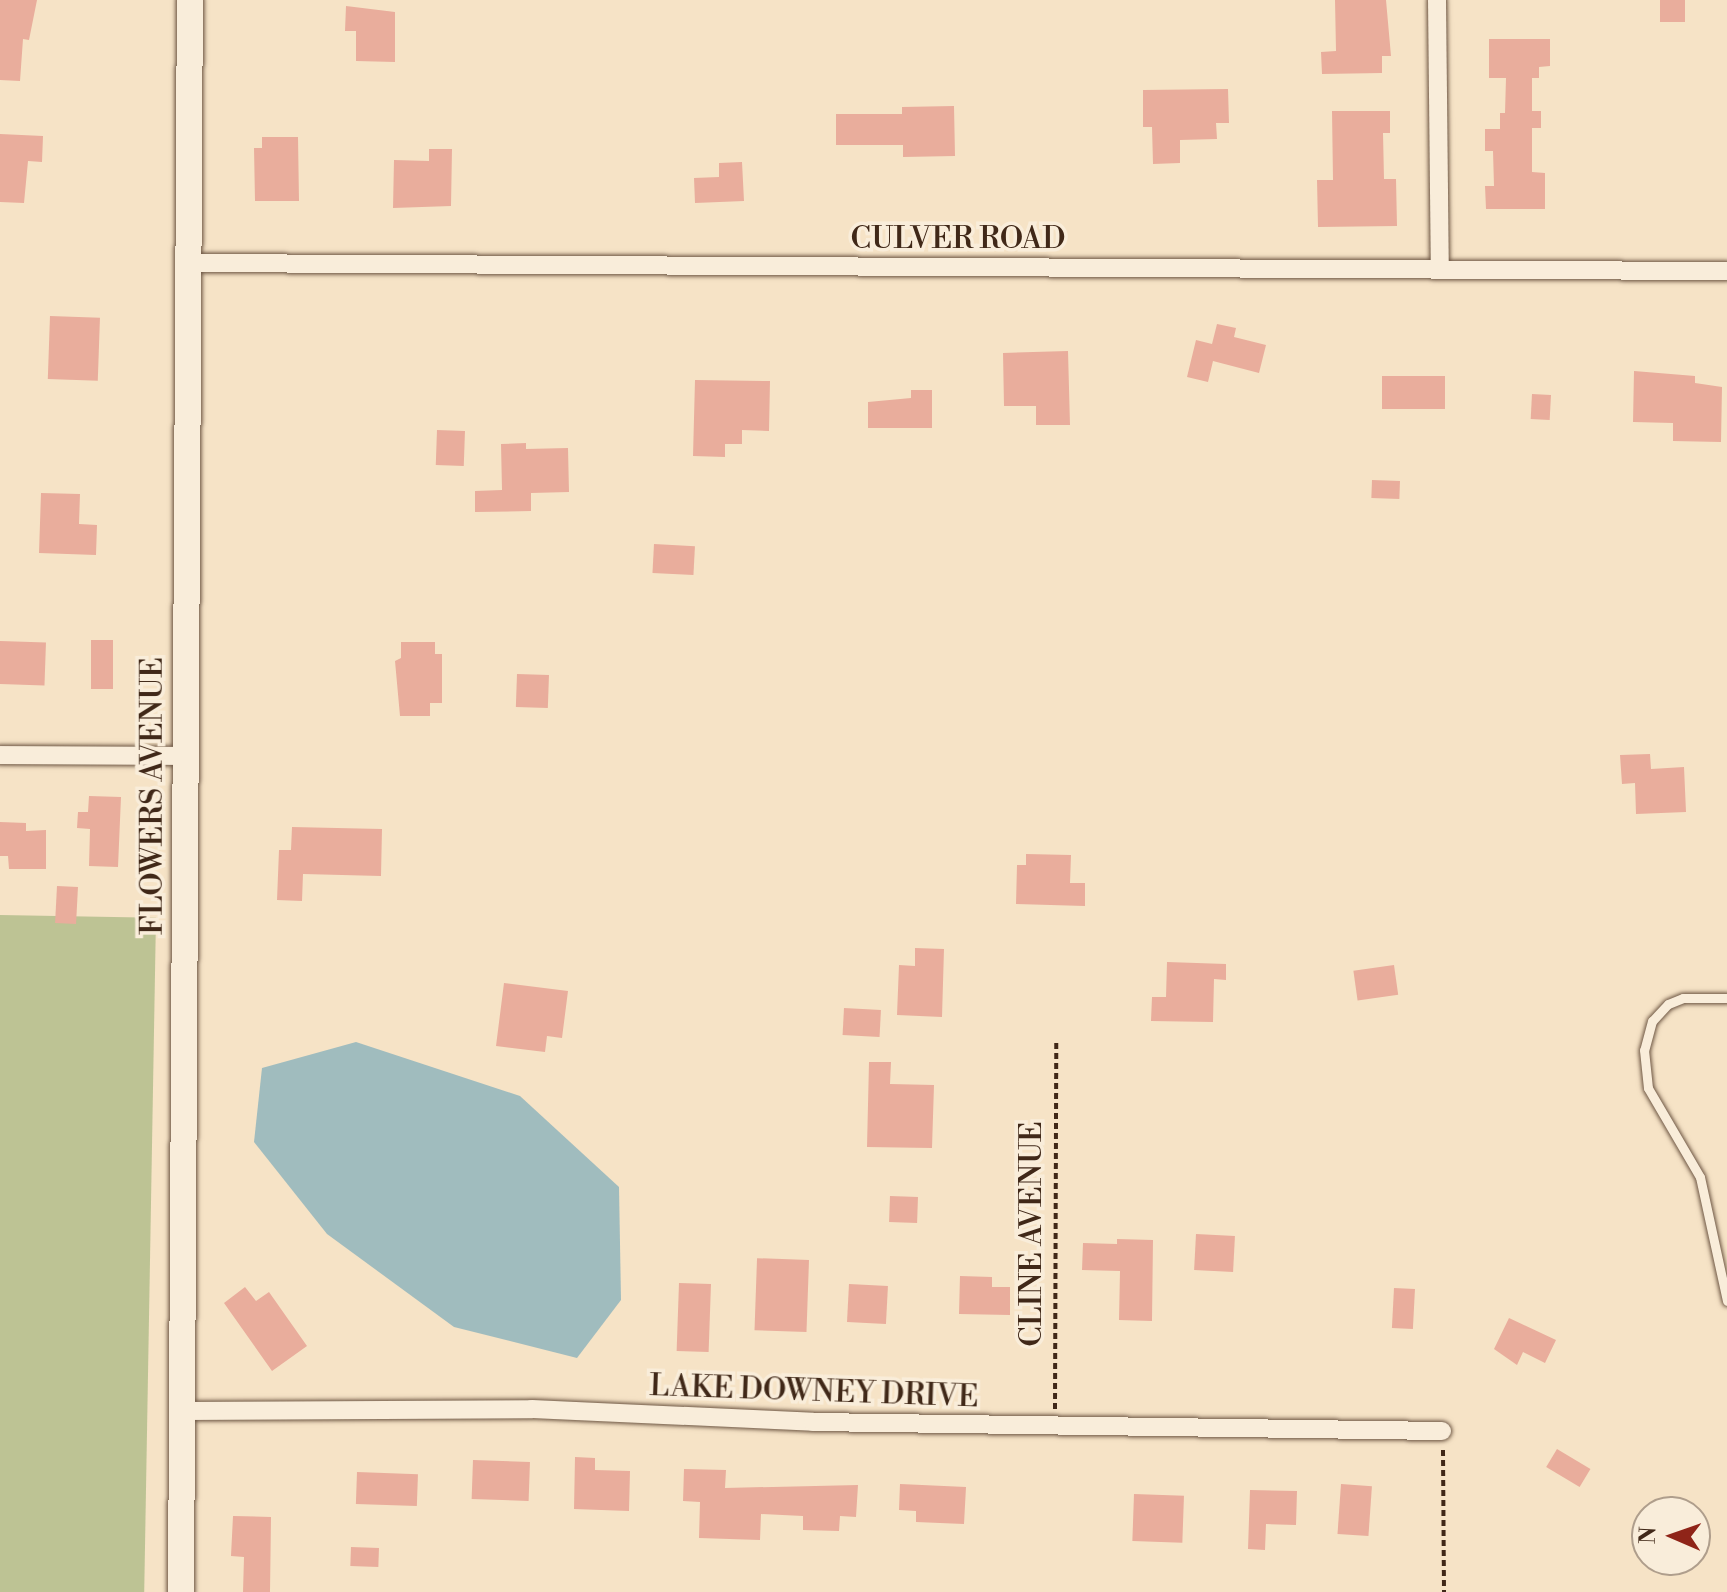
<!DOCTYPE html>
<style>
body{margin:0}
#map{position:relative;width:1727px;height:1592px;overflow:hidden;background:#f6e3c6;font-family:"Libre Bodoni",serif}
div>[style]{position:absolute}
[style*='--x']{left:calc(var(--x)*1px);top:calc(var(--y)*1px);width:calc(var(--w)*1px);rotate:calc(var(--a)*1deg)}
.green>*{inset:0;background:#bdc394;transform-origin:0 0}
.water>*{inset:0;background:#a0bcbe}
.building>*{inset:0;background:#e9ad9c;transform-origin:0 0}
.path>*{height:4px;margin-top:-2px;transform-origin:0;background:repeating-linear-gradient(90deg,#402818 0 6px,transparent 0 10px)}
.roads{filter:drop-shadow(0 0 2px #6e5744) drop-shadow(0 0 2px #6e5744)}
.lane>*{height:9px;margin:-4.5px;padding:0 4.5px;transform-origin:4.5px;border-radius:4.5px;background:#f9edda}
.street>*{height:18px;margin:-9px;padding:0 9px;transform-origin:9px;border-radius:9px;background:#f9edda}
.secondary>*{height:26px;margin:-13px;padding:0 13px;transform-origin:13px;border-radius:13px;background:#f9edda}
span{translate:-50% -50%;white-space:nowrap;text-align:center;line-height:1.15;-webkit-text-stroke:7px #f9edda;paint-order:stroke}
.street-label{font-size:30px;color:#402818}
.north{position:absolute;left:1631px;top:1496px;width:80px;height:80px;box-sizing:border-box;background:#f9edda;border:2px solid #af9e8c;border-radius:50%;rotate:272deg;font-size:22px;font-weight:700;line-height:32px;text-align:center;color:#402818}
.north::after{content:'';display:block;margin:auto;width:28px;height:36px;background:#8f2418;clip-path:polygon(50% 0,100% 100%,50% 72%,0 100%)}
</style>
<div id="map">
<div class="green">
<i style="left:0;top:915px;width:156px;height:677px;rotate:1deg"></i>
</div>
<div class="water">
<i style="clip-path:polygon(356px 1042px,520px 1096px,619px 1187px,621px 1300px,577px 1358px,454px 1327px,327px 1234px,254px 1142px,262px 1068px)"></i>
</div>
<div class="building">
<i style="clip-path:polygon(0 0,37px 0,29px 40px,23px 39px,20px 81px,0 80px)"></i>
<i style="clip-path:polygon(1335px 0,1386px 0,1391px 56px,1382px 56px,1382px 73px,1322px 74px,1321px 52px,1336px 51px)"></i>
<i style="left:1660px;top:0;width:25px;height:22px"></i>
<i style="clip-path:polygon(346px 6px,395px 12px,395px 62px,356px 61px,356px 31px,345px 31px)"></i>
<i style="clip-path:polygon(1489px 39px,1550px 39px,1550px 66px,1539px 67px,1539px 78px,1532px 78px,1532px 111px,1541px 111px,1541px 128px,1532px 128px,1532px 172px,1545px 173px,1545px 209px,1486px 209px,1485px 186px,1494px 186px,1493px 151px,1485px 151px,1485px 129px,1500px 129px,1500px 113px,1505px 113px,1506px 78px,1489px 78px)"></i>
<i style="clip-path:polygon(1228px 89px,1229px 123px,1216px 123px,1217px 139px,1180px 140px,1180px 163px,1153px 164px,1152px 127px,1143px 127px,1143px 90px)"></i>
<i style="clip-path:polygon(954px 106px,955px 156px,903px 157px,903px 145px,836px 145px,836px 114px,902px 114px,902px 107px)"></i>
<i style="clip-path:polygon(1332px 111px,1390px 111px,1390px 133px,1383px 133px,1384px 179px,1396px 179px,1397px 226px,1318px 227px,1317px 180px,1333px 180px)"></i>
<i style="clip-path:polygon(0 134px,43px 136px,42px 162px,28px 161px,24px 203px,0 202px)"></i>
<i style="clip-path:polygon(262px 137px,298px 137px,299px 201px,255px 201px,254px 148px,262px 148px)"></i>
<i style="clip-path:polygon(429px 149px,452px 149px,451px 206px,393px 208px,394px 160px,429px 161px)"></i>
<i style="clip-path:polygon(742px 162px,744px 201px,695px 203px,694px 178px,719px 177px,719px 163px)"></i>
<i style="left:50px;top:316px;width:50px;height:63px;rotate:2deg"></i>
<i style="clip-path:polygon(1217px 324px,1236px 328px,1234px 337px,1266px 345px,1259px 373px,1213px 361px,1208px 382px,1187px 377px,1196px 340px,1212px 344px)"></i>
<i style="clip-path:polygon(1068px 351px,1070px 425px,1036px 425px,1036px 406px,1004px 406px,1003px 353px)"></i>
<i style="clip-path:polygon(1634px 371px,1695px 376px,1695px 383px,1722px 387px,1721px 442px,1673px 441px,1673px 423px,1633px 422px)"></i>
<i style="left:1445px;top:376px;width:33px;height:63px;rotate:90deg"></i>
<i style="clip-path:polygon(695px 380px,770px 381px,769px 431px,742px 430px,742px 444px,725px 444px,725px 457px,693px 456px)"></i>
<i style="clip-path:polygon(911px 390px,932px 390px,932px 428px,868px 428px,868px 402px,911px 398px)"></i>
<i style="left:1532px;top:394px;width:19px;height:25px;rotate:3deg"></i>
<i style="left:437px;top:430px;width:28px;height:35px;rotate:2deg"></i>
<i style="clip-path:polygon(526px 443px,526px 449px,568px 448px,569px 492px,531px 493px,531px 511px,475px 512px,475px 491px,502px 490px,501px 444px)"></i>
<i style="left:1372px;top:480px;width:28px;height:18px;rotate:2deg"></i>
<i style="clip-path:polygon(41px 493px,80px 494px,79px 524px,97px 525px,96px 555px,39px 553px)"></i>
<i style="left:654px;top:544px;width:41px;height:29px;rotate:3deg"></i>
<i style="left:91px;top:640px;width:22px;height:49px"></i>
<i style="left:0;top:641px;width:46px;height:43px;rotate:2deg"></i>
<i style="clip-path:polygon(401px 642px,435px 642px,435px 654px,442px 654px,442px 703px,430px 703px,430px 716px,400px 716px,395px 661px,401px 658px)"></i>
<i style="left:517px;top:674px;width:32px;height:33px;rotate:2deg"></i>
<i style="clip-path:polygon(1650px 754px,1651px 769px,1684px 767px,1686px 812px,1636px 814px,1635px 783px,1622px 784px,1620px 755px)"></i>
<i style="clip-path:polygon(89px 796px,121px 797px,118px 867px,89px 866px,90px 829px,77px 828px,78px 812px,88px 812px)"></i>
<i style="clip-path:polygon(0 822px,26px 823px,26px 831px,46px 830px,46px 869px,9px 869px,8px 856px,0 856px)"></i>
<i style="clip-path:polygon(292px 827px,382px 829px,381px 876px,303px 874px,302px 901px,277px 900px,279px 850px,291px 850px)"></i>
<i style="clip-path:polygon(1026px 854px,1071px 855px,1070px 883px,1085px 883px,1085px 906px,1016px 904px,1017px 865px,1026px 865px)"></i>
<i style="left:57px;top:886px;width:21px;height:37px;rotate:3deg"></i>
<i style="clip-path:polygon(915px 948px,944px 949px,942px 1017px,897px 1015px,899px 965px,915px 966px)"></i>
<i style="clip-path:polygon(1167px 962px,1226px 964px,1226px 980px,1214px 979px,1213px 1022px,1151px 1021px,1152px 997px,1166px 997px)"></i>
<i style="left:1394px;top:965px;width:30px;height:41px;rotate:82deg"></i>
<i style="clip-path:polygon(504px 983px,568px 991px,562px 1038px,547px 1036px,545px 1052px,496px 1046px)"></i>
<i style="left:844px;top:1008px;width:37px;height:27px;rotate:3deg"></i>
<i style="clip-path:polygon(869px 1062px,891px 1062px,890px 1084px,934px 1085px,932px 1148px,867px 1147px)"></i>
<i style="left:890px;top:1196px;width:28px;height:26px;rotate:2deg"></i>
<i style="left:1196px;top:1234px;width:39px;height:36px;rotate:3deg"></i>
<i style="clip-path:polygon(1117px 1239px,1153px 1240px,1152px 1321px,1119px 1320px,1120px 1271px,1082px 1270px,1083px 1243px,1117px 1244px)"></i>
<i style="left:809px;top:1260px;width:72px;height:52px;rotate:92deg"></i>
<i style="clip-path:polygon(960px 1276px,992px 1277px,992px 1287px,1010px 1287px,1010px 1315px,959px 1314px)"></i>
<i style="left:679px;top:1283px;width:32px;height:68px;rotate:2deg"></i>
<i style="left:849px;top:1284px;width:39px;height:38px;rotate:3deg"></i>
<i style="clip-path:polygon(245px 1287px,256px 1301px,269px 1292px,307px 1346px,272px 1371px,224px 1303px)"></i>
<i style="left:1394px;top:1288px;width:21px;height:40px;rotate:3deg"></i>
<i style="clip-path:polygon(1509px 1318px,1556px 1340px,1545px 1363px,1523px 1352px,1517px 1365px,1494px 1349px)"></i>
<i style="left:1557px;top:1449px;width:39px;height:21px;rotate:31deg"></i>
<i style="clip-path:polygon(575px 1457px,595px 1458px,595px 1470px,630px 1471px,629px 1511px,574px 1509px)"></i>
<i style="left:473px;top:1460px;width:57px;height:39px;rotate:2deg"></i>
<i style="clip-path:polygon(684px 1469px,726px 1470px,725px 1488px,858px 1485px,856px 1517px,840px 1516px,839px 1531px,803px 1530px,803px 1516px,761px 1514px,760px 1540px,699px 1538px,700px 1502px,683px 1501px)"></i>
<i style="left:357px;top:1472px;width:61px;height:32px;rotate:2deg"></i>
<i style="clip-path:polygon(900px 1484px,966px 1487px,964px 1524px,916px 1522px,916px 1511px,899px 1510px)"></i>
<i style="left:1341px;top:1484px;width:31px;height:50px;rotate:4deg"></i>
<i style="clip-path:polygon(1250px 1490px,1297px 1491px,1296px 1525px,1266px 1524px,1265px 1550px,1248px 1549px)"></i>
<i style="left:1134px;top:1494px;width:50px;height:47px;rotate:2deg"></i>
<i style="clip-path:polygon(233px 1516px,271px 1517px,270px 1592px,243px 1592px,244px 1557px,231px 1556px)"></i>
<i style="left:351px;top:1547px;width:28px;height:19px;rotate:2deg"></i>
</div>
<div class="path">
<i style="--x:1055;--y:1409;--w:369;--a:-89.8"></i>
<i style="--x:1443;--y:1450;--w:142;--a:89.6"></i>
</div>
<div class="roads">
<div class="lane">
<i style="--x:1727;--y:998;--w:44;--a:180"></i>
<i style="--x:1683;--y:998;--w:16;--a:158"></i>
<i style="--x:1668;--y:1004;--w:23;--a:133"></i>
<i style="--x:1652;--y:1021;--w:30;--a:105"></i>
<i style="--x:1644;--y:1050;--w:38;--a:84"></i>
<i style="--x:1648;--y:1088;--w:103;--a:59.7"></i>
<i style="--x:1700;--y:1177;--w:127;--a:77.7"></i>
</div>
<div class="street">
<i style="--x:1437;--y:0;--w:270;--a:89.4"></i>
<i style="--x:189;--y:263;--w:1538;--a:0.3"></i>
<i style="--x:0;--y:755;--w:186;--a:0.3"></i>
<i style="--x:183;--y:1411;--w:349;--a:-0.3"></i>
<i style="--x:532;--y:1409;--w:281;--a:2.6"></i>
<i style="--x:813;--y:1422;--w:629;--a:0.82"></i>
</div>
<div class="secondary">
<i style="--x:181;--y:1592;--w:1592;--a:-89.68"></i>
</div>
</div>
<div class="street-label">
<span style="left:958px;top:239px">CULVER ROAD</span>
<span style="left:153px;top:796px;rotate:-90deg">FLOWERS AVENUE</span>
<span style="left:1032px;top:1234px;rotate:-90deg">CLINE AVENUE</span>
<span style="left:814px;top:1392px;rotate:2deg">LAKE DOWNEY DRIVE</span>
</div>
<div class="north">N</div>
</div>
